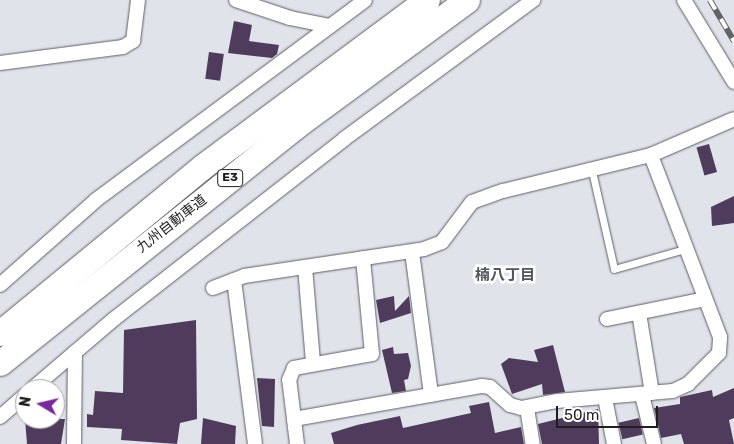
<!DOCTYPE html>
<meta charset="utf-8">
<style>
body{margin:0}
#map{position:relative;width:734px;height:444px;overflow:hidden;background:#e1e3eb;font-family:Rubik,"Noto Sans JP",sans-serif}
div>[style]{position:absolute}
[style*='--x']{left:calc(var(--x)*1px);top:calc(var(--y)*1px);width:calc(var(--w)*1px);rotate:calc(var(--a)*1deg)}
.building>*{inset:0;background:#4f3b5c;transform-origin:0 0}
.roads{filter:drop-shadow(0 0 1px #5c5e65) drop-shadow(0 0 1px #5c5e65)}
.lane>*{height:7px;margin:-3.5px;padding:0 3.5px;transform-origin:3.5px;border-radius:3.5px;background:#fff}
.street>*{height:14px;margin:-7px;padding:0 7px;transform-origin:7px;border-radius:7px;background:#fff}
.highway>*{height:25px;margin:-12.5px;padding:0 12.5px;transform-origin:12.5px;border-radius:12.5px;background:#fff}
.rail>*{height:5.5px;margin-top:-2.75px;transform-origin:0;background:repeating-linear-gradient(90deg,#fff 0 11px,#626367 0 22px);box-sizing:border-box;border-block:1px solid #626367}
span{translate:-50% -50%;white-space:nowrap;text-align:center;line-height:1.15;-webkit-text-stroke:5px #fff;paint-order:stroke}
.shield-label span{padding:1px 4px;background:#fff;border:1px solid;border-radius:4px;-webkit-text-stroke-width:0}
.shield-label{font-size:12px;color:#1e1e21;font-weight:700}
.street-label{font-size:14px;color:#1e1e21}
.neighbourhood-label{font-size:15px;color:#53545c;font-weight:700}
.north{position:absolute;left:15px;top:379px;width:50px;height:50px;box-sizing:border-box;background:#fff;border:1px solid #a5a5a6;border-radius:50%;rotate:279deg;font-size:14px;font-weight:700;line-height:20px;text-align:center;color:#1e1e21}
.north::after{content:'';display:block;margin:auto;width:18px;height:22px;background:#792899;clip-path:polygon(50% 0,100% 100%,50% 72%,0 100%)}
.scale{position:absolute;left:556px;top:406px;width:102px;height:22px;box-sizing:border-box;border:2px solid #1e1e21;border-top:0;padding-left:6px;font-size:15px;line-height:18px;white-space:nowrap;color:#1e1e21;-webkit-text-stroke:4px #fff;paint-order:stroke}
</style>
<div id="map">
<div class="building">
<i style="clip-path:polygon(234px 21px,252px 25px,249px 41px,279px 45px,277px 54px,272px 58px,228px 53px)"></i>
<i style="left:209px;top:52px;width:15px;height:27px;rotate:8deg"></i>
<i style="left:709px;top:144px;width:29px;height:13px;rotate:74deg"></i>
<i style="clip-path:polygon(734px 196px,734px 223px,712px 226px,711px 207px)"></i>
<i style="clip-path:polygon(394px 296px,395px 311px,409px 296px,411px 313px,380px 323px,376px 300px)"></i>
<i style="clip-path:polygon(196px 320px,197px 419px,180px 423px,177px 444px,121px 440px,122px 429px,87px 427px,87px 414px,93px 415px,95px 391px,123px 393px,124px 330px)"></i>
<i style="clip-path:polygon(553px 345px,565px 392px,543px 395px,542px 384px,512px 394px,501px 364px,509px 358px,538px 362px,534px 350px)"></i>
<i style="clip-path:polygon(393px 347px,394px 354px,408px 353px,411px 366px,408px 379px,404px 380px,406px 391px,392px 393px,382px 350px)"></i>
<i style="clip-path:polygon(257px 378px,275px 379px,274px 427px,262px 426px)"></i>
<i style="clip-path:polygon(734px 388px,734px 418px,729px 420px,734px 444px,684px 444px,681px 434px,661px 438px,654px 408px,680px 404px,680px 397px,712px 390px,713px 397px)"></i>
<i style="clip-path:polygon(489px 402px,495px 433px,521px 427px,524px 444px,334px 444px,331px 433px,357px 425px,400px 416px,403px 428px,471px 413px,469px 406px)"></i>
<i style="clip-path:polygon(598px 409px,599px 444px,542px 444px,538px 424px)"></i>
<i style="clip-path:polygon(203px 418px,236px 426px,235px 444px,201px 444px)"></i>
<i style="left:639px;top:418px;width:17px;height:21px;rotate:77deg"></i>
<i style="clip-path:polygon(25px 419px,65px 419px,61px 444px,27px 444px)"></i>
</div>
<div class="roads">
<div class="lane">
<i style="--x:592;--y:171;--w:100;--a:77.3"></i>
<i style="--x:614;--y:269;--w:74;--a:-15.7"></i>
</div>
<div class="street">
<i style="--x:236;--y:0;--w:57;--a:18.4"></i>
<i style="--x:290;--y:18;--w:41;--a:11.3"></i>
<i style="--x:684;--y:0;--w:96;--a:58.6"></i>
<i style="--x:0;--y:63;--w:124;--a:-7.4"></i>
<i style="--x:123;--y:47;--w:12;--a:-31"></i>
<i style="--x:133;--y:41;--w:41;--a:-83"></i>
<i style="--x:412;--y:252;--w:144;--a:82.4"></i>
<i style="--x:305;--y:267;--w:96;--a:85.2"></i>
<i style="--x:234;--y:280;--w:165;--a:82.7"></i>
<i style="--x:0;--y:285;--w:128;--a:-41.5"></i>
<i style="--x:96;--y:200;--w:335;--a:-36.6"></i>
<i style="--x:213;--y:288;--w:33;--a:-21"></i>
<i style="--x:244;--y:276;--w:182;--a:-8.5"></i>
<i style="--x:424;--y:249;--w:19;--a:-21"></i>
<i style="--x:442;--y:242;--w:50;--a:-53.1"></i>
<i style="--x:472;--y:202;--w:33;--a:-20"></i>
<i style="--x:503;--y:191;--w:152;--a:-13.7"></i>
<i style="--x:651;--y:155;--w:90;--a:-23.4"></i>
<i style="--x:639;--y:313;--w:81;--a:80.8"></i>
<i style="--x:607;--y:319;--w:100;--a:-11.5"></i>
<i style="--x:32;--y:389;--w:108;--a:-40.5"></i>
<i style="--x:114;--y:319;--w:292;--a:-38"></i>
<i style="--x:344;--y:139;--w:235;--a:-36.3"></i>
<i style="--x:642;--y:395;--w:50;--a:76.2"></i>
<i style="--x:605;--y:398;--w:47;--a:78.9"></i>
<i style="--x:527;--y:408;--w:36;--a:81"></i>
<i style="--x:0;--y:417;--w:33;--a:-41"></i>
<i style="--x:294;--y:419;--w:39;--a:-97"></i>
<i style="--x:289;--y:380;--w:13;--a:-67"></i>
<i style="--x:294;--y:368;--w:79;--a:-10.2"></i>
<i style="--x:372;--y:354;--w:96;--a:-95.4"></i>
<i style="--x:74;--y:444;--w:92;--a:-89.4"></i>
<i style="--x:297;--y:444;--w:25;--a:-97"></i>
<i style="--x:294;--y:419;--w:191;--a:-10"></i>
<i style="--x:482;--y:386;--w:8;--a:7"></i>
<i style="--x:490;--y:387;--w:27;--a:42"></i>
<i style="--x:510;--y:405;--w:11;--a:15"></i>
<i style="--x:521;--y:408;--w:37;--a:-11"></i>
<i style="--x:557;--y:401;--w:116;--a:-4.9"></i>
<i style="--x:673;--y:391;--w:17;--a:-25"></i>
<i style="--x:688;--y:384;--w:44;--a:-45"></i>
<i style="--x:719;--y:353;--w:16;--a:-86"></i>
<i style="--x:720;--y:337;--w:195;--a:-110.8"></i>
</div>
<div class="highway">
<i style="--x:0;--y:333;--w:261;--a:-39.4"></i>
<i style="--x:202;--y:167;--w:280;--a:-36.6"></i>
<i style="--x:0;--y:363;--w:381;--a:-38.7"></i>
<i style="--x:297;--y:125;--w:211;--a:-36.3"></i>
</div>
</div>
<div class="rail">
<i style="--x:710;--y:0;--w:48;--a:59.7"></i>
</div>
<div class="shield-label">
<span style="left:230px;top:178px">E3</span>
</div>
<div class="street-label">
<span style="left:172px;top:224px;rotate:-38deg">九州自動車道</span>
</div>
<div class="neighbourhood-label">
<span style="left:505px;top:276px">楠八丁目</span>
</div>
<div class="north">N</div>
<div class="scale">50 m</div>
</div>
